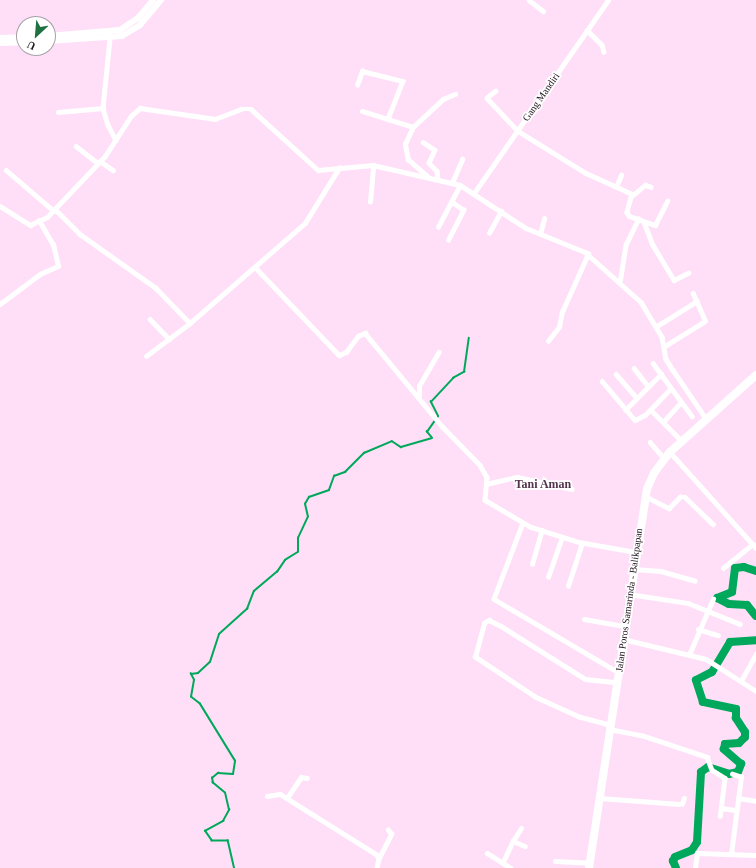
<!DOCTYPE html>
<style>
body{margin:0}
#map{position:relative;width:756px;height:868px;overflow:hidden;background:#fedff7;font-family:Georgia,serif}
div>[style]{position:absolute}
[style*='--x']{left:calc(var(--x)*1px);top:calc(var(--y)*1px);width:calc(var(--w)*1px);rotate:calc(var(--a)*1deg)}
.stream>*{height:1.5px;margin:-0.75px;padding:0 0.75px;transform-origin:0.75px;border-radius:0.75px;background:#00a85c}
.river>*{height:8px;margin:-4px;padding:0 4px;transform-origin:4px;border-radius:4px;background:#00a85c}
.street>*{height:4.5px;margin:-2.25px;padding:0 2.25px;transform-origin:2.25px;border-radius:2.25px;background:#fff}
.secondary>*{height:6px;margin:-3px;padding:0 3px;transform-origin:3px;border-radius:3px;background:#fff}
.highway>*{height:8px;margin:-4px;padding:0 4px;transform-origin:4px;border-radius:4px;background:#fff}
span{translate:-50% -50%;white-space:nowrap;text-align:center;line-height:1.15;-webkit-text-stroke:3.5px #fff;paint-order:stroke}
.street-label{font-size:10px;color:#20131d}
.quarter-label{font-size:12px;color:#52334c;font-weight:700}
.north{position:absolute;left:16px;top:16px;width:40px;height:40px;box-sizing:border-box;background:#fff;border:1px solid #a6a1a5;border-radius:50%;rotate:206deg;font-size:11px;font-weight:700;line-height:16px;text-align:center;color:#20131d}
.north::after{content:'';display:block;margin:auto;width:14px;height:18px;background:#1f7142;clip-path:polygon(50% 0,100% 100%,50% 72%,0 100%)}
</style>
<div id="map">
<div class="stream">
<i style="--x:234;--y:868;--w:28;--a:-103"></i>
<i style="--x:228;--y:841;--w:16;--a:180"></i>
<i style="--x:212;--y:841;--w:12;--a:-125"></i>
<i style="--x:205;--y:831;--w:21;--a:-29"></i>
<i style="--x:223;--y:821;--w:13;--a:-61"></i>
<i style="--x:229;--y:810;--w:17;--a:-103"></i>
<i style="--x:225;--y:793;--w:16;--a:-140"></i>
<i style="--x:213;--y:783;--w:5;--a:-101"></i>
<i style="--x:212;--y:778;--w:8;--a:-40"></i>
<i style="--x:218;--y:773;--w:15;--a:4"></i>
<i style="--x:233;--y:774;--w:13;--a:-81"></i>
<i style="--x:235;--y:761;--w:67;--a:-121.6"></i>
<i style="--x:200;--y:704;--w:11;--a:-142"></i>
<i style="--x:191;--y:697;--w:17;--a:-80"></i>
<i style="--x:194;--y:680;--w:7;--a:-117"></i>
<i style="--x:191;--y:674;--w:7;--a:-8"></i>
<i style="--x:198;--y:673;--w:16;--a:-43"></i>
<i style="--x:210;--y:662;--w:29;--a:-72"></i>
<i style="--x:219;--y:634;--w:38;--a:-42"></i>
<i style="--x:247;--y:609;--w:19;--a:-69"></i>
<i style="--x:254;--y:591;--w:30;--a:-40"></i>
<i style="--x:277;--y:572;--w:14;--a:-56"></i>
<i style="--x:285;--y:560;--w:15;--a:-32"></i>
<i style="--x:298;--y:552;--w:14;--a:-90"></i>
<i style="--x:298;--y:538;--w:23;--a:-65"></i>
<i style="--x:308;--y:517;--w:13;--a:-103"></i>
<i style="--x:305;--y:504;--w:8;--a:-60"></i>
<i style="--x:309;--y:497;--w:21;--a:-19"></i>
<i style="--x:329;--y:490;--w:15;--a:-70"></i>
<i style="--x:334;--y:476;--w:12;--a:-20"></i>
<i style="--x:345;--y:472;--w:27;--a:-45"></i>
<i style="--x:364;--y:453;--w:30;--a:-23"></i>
<i style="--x:392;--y:441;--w:11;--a:34"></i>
<i style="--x:401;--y:447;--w:32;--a:-16"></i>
<i style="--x:432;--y:438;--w:8;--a:-130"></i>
<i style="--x:427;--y:432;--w:19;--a:-55"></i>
<i style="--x:438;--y:416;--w:16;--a:-117"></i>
<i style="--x:431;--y:402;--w:33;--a:-47"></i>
<i style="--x:453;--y:378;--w:13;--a:-29"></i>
<i style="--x:464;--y:372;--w:34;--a:-82"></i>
</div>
<div class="river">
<i style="--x:756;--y:571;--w:13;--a:-162"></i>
<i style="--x:744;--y:567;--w:9;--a:174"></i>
<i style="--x:735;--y:568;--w:24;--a:97"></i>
<i style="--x:732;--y:592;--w:16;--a:158"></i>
<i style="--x:717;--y:598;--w:13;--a:27"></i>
<i style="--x:729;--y:604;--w:18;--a:3"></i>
<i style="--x:747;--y:605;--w:14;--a:51"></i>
<i style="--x:676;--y:868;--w:8;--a:-113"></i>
<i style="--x:673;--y:861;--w:4;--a:-63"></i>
<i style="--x:675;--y:857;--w:18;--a:-22"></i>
<i style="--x:692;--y:850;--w:9;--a:-58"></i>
<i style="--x:697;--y:842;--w:70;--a:-86.7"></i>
<i style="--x:701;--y:772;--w:9;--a:-36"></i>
<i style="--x:708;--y:767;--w:22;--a:18"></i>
<i style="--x:729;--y:774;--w:9;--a:-13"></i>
<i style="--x:738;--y:772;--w:9;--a:-69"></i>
<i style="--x:741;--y:764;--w:23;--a:-139"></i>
<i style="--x:724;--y:749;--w:5;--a:-79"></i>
<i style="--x:725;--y:744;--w:14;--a:-4"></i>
<i style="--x:739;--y:743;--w:8;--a:-45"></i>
<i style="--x:745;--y:737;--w:5;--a:-90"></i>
<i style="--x:745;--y:732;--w:17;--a:-123"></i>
<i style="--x:736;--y:718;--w:9;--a:-90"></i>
<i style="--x:736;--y:709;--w:34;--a:-168"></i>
<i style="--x:703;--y:702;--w:23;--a:-108"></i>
<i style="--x:696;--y:680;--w:18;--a:-27"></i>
<i style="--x:712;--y:672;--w:35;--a:-59"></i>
<i style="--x:730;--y:642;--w:26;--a:-4"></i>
</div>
<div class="street">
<i style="--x:529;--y:0;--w:18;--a:38"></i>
<i style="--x:587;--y:30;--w:21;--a:45"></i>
<i style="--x:602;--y:45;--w:7;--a:74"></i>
<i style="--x:110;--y:39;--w:69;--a:95.8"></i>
<i style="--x:103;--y:108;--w:18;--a:74"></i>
<i style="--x:108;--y:125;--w:17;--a:62"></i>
<i style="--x:357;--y:85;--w:15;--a:-70"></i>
<i style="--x:362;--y:71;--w:42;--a:13.7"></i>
<i style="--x:403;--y:81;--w:41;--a:111.5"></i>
<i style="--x:496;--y:91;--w:11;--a:142"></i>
<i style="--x:487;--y:98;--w:45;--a:46.8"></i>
<i style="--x:518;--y:131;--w:80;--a:31.7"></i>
<i style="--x:586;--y:173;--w:51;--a:24.5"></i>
<i style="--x:632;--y:194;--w:19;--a:106"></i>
<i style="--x:627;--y:212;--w:4;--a:63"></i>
<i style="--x:629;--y:216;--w:28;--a:19"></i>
<i style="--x:655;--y:225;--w:27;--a:-63"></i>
<i style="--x:362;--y:111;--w:53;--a:17.4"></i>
<i style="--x:58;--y:112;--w:45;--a:-5.1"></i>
<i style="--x:423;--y:142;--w:14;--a:34"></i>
<i style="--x:435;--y:150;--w:14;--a:115"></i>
<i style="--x:429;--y:163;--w:11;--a:45"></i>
<i style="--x:437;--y:171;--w:9;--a:84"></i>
<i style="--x:76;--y:146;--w:28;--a:38"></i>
<i style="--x:100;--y:161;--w:16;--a:35"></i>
<i style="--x:6;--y:170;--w:63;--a:40.5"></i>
<i style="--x:429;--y:178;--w:28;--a:-139"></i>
<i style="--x:408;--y:160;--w:16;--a:-101"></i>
<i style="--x:405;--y:144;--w:19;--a:-65"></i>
<i style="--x:413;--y:127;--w:41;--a:-43"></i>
<i style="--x:443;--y:99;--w:13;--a:-23"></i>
<i style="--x:452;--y:183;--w:26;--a:-67"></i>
<i style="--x:616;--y:187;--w:13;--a:-67"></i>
<i style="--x:474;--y:193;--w:235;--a:-55.2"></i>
<i style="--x:633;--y:195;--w:16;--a:-40"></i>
<i style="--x:645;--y:185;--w:6;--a:18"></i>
<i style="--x:370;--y:202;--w:37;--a:-85"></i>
<i style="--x:0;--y:206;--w:36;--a:32"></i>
<i style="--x:30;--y:225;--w:19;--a:-25"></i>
<i style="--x:47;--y:217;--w:84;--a:-46.4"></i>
<i style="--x:105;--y:156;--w:48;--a:-57"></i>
<i style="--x:131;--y:116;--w:12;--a:-42"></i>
<i style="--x:140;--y:108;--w:76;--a:8.3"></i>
<i style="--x:215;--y:119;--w:28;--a:-21"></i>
<i style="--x:241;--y:109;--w:10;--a:0"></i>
<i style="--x:251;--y:109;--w:91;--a:42.3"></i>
<i style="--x:318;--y:170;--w:55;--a:-5.2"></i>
<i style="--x:373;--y:165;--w:89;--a:12.9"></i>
<i style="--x:460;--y:185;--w:79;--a:33.1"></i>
<i style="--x:526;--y:228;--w:64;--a:22.1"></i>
<i style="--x:585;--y:252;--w:75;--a:41.8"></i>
<i style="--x:641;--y:302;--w:41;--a:59"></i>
<i style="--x:662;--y:337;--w:22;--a:80"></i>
<i style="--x:666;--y:359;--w:13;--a:58"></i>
<i style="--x:673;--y:370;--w:60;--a:55.8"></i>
<i style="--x:56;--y:210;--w:34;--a:45"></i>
<i style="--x:80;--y:234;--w:93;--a:35.4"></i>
<i style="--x:156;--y:288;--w:49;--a:45.8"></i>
<i style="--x:190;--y:323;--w:152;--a:-41"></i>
<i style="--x:305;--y:223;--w:65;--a:-58.3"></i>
<i style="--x:644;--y:222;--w:25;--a:69"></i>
<i style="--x:653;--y:245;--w:41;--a:59"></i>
<i style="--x:674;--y:280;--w:16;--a:-27"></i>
<i style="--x:438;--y:227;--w:47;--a:-62.4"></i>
<i style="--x:489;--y:233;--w:25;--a:-61"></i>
<i style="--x:540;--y:234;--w:16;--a:-75"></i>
<i style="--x:448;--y:240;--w:34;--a:-63"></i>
<i style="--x:463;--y:210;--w:14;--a:-146"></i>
<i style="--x:255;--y:267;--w:122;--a:46.3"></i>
<i style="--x:339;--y:355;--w:8;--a:-23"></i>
<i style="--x:346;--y:352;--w:20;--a:-53"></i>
<i style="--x:358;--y:336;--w:8;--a:-23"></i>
<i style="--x:365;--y:333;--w:121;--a:50.4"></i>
<i style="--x:442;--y:426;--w:54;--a:45.7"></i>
<i style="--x:480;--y:465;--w:14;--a:60"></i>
<i style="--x:487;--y:477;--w:23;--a:95"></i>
<i style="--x:485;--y:500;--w:53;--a:30.4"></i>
<i style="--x:531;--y:527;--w:50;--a:17.4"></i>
<i style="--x:579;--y:542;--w:57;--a:10.1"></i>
<i style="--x:620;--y:280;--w:36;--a:-81"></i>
<i style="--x:626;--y:244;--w:28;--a:-64"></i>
<i style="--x:0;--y:304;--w:50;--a:-36.9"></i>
<i style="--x:40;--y:274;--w:20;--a:-24"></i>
<i style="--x:58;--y:266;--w:22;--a:-103"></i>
<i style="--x:53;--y:245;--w:28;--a:-120"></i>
<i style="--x:150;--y:319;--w:28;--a:46"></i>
<i style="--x:657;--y:326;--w:47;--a:-32"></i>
<i style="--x:548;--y:341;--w:18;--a:-52"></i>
<i style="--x:559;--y:327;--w:15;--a:-79"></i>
<i style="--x:562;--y:312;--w:64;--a:-65.9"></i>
<i style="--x:665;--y:346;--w:47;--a:-32"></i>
<i style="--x:705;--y:321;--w:30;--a:-114"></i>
<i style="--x:146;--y:356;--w:55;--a:-36.9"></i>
<i style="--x:653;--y:363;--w:66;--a:53.7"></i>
<i style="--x:634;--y:368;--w:23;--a:52"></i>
<i style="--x:616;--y:374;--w:32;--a:49"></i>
<i style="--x:602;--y:381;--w:51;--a:49.8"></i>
<i style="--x:635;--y:420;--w:11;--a:-27"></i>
<i style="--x:645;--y:415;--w:36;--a:-46"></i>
<i style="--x:419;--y:396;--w:10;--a:-90"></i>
<i style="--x:419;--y:386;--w:39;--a:-60"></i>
<i style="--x:625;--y:410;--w:51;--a:-45"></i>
<i style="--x:651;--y:410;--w:44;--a:45"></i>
<i style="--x:664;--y:421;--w:25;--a:-48"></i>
<i style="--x:650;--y:442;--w:21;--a:49"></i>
<i style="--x:670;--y:452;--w:129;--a:48.1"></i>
<i style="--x:486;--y:484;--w:32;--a:-13"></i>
<i style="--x:517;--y:477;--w:56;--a:12.3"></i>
<i style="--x:645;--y:496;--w:27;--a:27"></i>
<i style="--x:669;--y:508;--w:16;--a:-45"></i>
<i style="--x:680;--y:497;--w:5;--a:0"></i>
<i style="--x:685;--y:497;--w:39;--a:44"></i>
<i style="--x:523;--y:523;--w:81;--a:110.9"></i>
<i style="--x:494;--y:599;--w:144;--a:30.5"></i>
<i style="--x:532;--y:564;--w:35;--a:-74"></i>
<i style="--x:723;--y:568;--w:38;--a:-39"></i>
<i style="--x:633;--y:569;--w:28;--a:4"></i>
<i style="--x:661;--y:571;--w:35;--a:16"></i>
<i style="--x:548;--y:577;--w:42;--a:-70.7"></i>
<i style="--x:568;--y:586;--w:45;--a:-72"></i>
<i style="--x:629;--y:594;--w:60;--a:8.7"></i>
<i style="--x:688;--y:603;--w:56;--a:22"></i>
<i style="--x:584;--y:619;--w:41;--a:9.9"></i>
<i style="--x:698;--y:629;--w:21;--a:17"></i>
<i style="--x:623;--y:639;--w:85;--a:13.5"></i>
<i style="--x:706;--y:659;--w:59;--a:32.6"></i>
<i style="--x:689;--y:655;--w:61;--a:-66.8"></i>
<i style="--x:741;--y:681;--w:31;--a:-61"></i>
<i style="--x:609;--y:725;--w:31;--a:-165"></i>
<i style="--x:579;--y:717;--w:48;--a:-155.6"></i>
<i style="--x:535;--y:697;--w:72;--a:-146.3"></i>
<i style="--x:475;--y:657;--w:35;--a:-75"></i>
<i style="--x:484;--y:623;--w:6;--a:-31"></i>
<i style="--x:489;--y:620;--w:13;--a:27"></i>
<i style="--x:501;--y:626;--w:99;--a:32.2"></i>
<i style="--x:585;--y:679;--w:31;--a:6"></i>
<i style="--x:609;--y:729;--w:33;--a:11"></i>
<i style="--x:641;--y:735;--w:70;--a:18.4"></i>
<i style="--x:707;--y:757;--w:14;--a:69"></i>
<i style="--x:712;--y:770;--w:15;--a:32"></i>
<i style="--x:725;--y:778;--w:38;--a:97"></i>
<i style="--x:267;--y:796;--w:13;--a:-9"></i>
<i style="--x:280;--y:794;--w:113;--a:32"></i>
<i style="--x:376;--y:854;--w:5;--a:53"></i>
<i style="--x:379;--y:858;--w:10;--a:101"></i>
<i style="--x:287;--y:798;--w:25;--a:-56"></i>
<i style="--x:301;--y:777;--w:6;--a:9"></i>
<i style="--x:600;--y:798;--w:79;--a:4.3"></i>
<i style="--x:679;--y:804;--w:3;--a:0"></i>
<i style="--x:682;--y:804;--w:6;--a:-72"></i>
<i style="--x:738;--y:798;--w:18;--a:9"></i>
<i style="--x:721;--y:808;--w:15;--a:8"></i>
<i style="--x:513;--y:841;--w:15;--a:-58"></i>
<i style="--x:487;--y:853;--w:28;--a:32"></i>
<i style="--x:731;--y:854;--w:78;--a:-82.6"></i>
<i style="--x:741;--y:777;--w:9;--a:-162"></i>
<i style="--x:379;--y:858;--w:27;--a:-63"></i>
<i style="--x:391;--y:834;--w:5;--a:-127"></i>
<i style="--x:555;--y:861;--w:35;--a:3"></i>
<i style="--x:503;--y:862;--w:23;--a:-65"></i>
<i style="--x:513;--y:841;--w:13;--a:23"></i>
<i style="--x:695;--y:868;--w:15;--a:-82"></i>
<i style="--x:697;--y:853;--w:59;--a:1.9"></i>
</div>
<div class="secondary">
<i style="--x:48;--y:36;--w:72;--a:-4.8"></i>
<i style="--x:120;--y:30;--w:22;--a:-34"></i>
<i style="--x:138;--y:18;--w:23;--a:-50"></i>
<i style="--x:0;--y:38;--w:24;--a:-2"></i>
<i style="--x:48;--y:41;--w:74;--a:-3.9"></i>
<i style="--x:122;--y:36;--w:21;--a:-31"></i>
<i style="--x:140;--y:25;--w:33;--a:-50"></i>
<i style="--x:0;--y:43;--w:24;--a:-2"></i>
</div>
<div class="highway">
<i style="--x:589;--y:868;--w:383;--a:-81.3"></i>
<i style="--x:647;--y:489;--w:17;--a:-66"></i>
<i style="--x:654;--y:473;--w:26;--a:-53"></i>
<i style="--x:670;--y:452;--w:115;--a:-41.8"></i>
</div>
<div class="street-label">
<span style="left:541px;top:97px;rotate:-55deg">Gang Mandiri</span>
<span style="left:629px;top:600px;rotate:-82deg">Jalan Poros Samarinda - Balikpapan</span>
</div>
<div class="quarter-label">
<span style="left:543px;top:485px">Tani Aman</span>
</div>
<div class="north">U</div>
</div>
